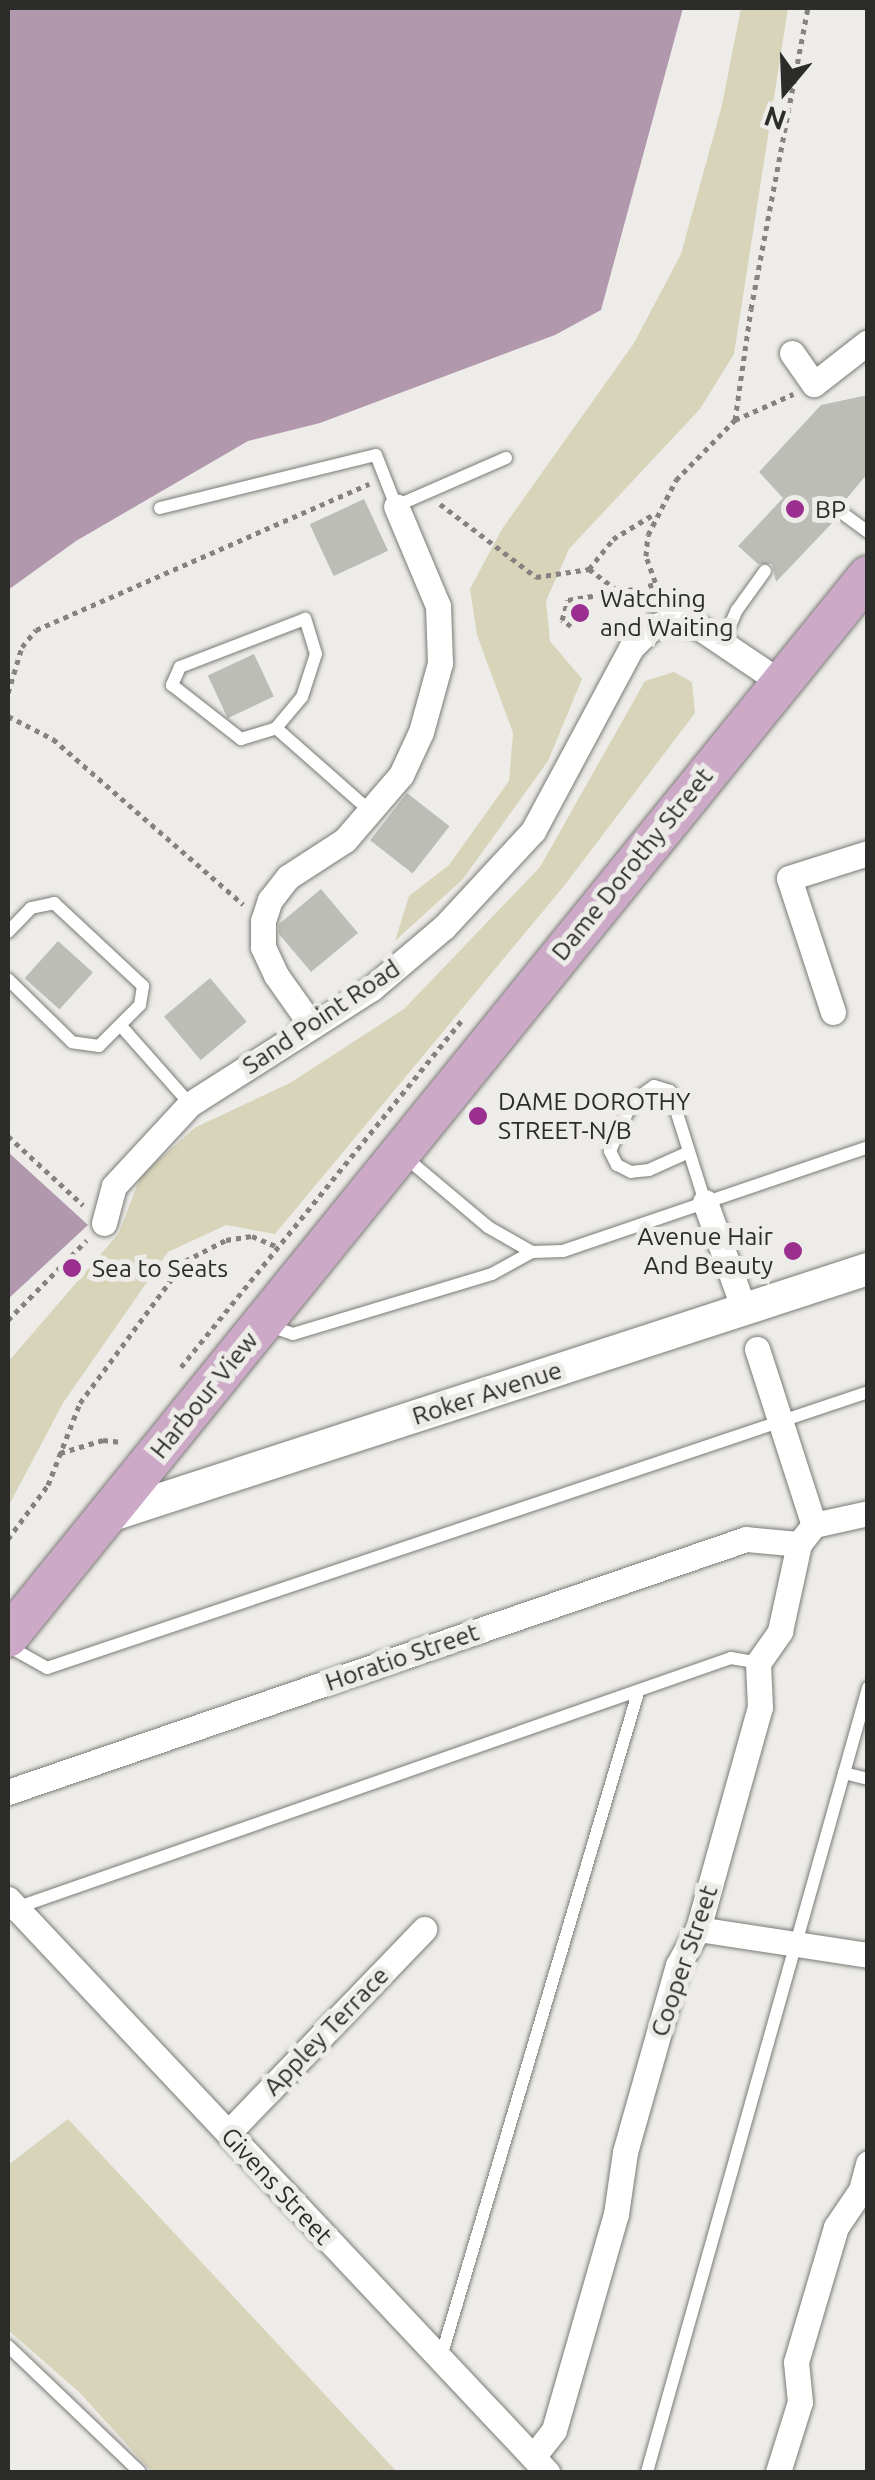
<!DOCTYPE html>
<style>
body{margin:0}
#map{position:relative;width:875px;height:2480px;overflow:hidden;background:#edece8;font-family:Ubuntu,sans-serif}
div>[style]{position:absolute}
[style*='--x']{left:calc(var(--x)*1px);top:calc(var(--y)*1px);width:calc(var(--w)*1px);rotate:calc(var(--a)*1deg)}
.green>*{inset:0;background:#d8d4ba}
.water>*{inset:0;background:#b298ad}
.building>*{inset:0;background:#bdbdb8;transform-origin:0 0}
.path>*{height:5px;margin-top:-2.5px;transform-origin:0;background:repeating-linear-gradient(90deg,#848381 0 5px,transparent 0 10px)}
.roads{filter:drop-shadow(0 0 2px #7a7a76) drop-shadow(0 0 2px #7a7a76)}
.service>*{height:12px;margin:-6px;padding:0 6px;transform-origin:6px;border-radius:6px;background:#fff}
.minor>*{height:25px;margin:-12.5px;padding:0 12.5px;transform-origin:12.5px;border-radius:12.5px;background:#fff}
.tertiary>*{height:32px;margin:-16px;padding:0 16px;transform-origin:16px;border-radius:16px;background:#fff}
.primary>*{height:40px;margin:-20px;padding:0 20px;transform-origin:20px;border-radius:20px;background:#ccaac7}
.dots>*{width:28px;height:28px;translate:-50% -50%;box-sizing:border-box;border:5px solid #edece8;border-radius:50%}
span{translate:-50% -50%;white-space:nowrap;text-align:center;line-height:1.15;-webkit-text-stroke:10px #edece8;paint-order:stroke}
.poi-label{font-size:25px;color:#2c2c2a}
.left{translate:0 -50%;text-align:left}
.right{translate:-100% -50%;text-align:right}
.street-label{font-size:25px;color:#2c2c2a}
.frame{position:absolute;inset:0;border:10px solid #2c2c2a;pointer-events:none}
.north{position:absolute;left:735px;top:40px;width:100px;height:100px;-webkit-text-stroke:8px #edece8;paint-order:stroke;rotate:199deg;font-size:28px;font-weight:700;line-height:40px;text-align:center;color:#2c2c2a}
.north::after{content:'';display:block;margin:auto;width:35px;height:45px;background:#2c2c2a;clip-path:polygon(50% 0,100% 100%,50% 72%,0 100%)}
</style>
<div id="map">
<div class="green">
<i style="clip-path:polygon(741px 8px,788px 8px,734px 354px,700px 409px,569px 549px,546px 601px,550px 641px,582px 679px,548px 761px,463px 879px,395px 941px,409px 896px,449px 865px,509px 781px,513px 733px,477px 635px,470px 589px,502px 529px,634px 343px,681px 254px,722px 105px)"></i>
<i style="clip-path:polygon(674px 672px,692px 682px,695px 713px,564px 886px,275px 1234px,226px 1225px,168px 1252px,63px 1403px,8px 1507px,8px 1362px,119px 1233px,141px 1175px,196px 1127px,290px 1083px,404px 1009px,540px 867px,645px 681px)"></i>
<i style="clip-path:polygon(68px 2119px,397px 2472px,152px 2472px,79px 2392px,8px 2330px,8px 2165px)"></i>
</div>
<div class="water">
<i style="clip-path:polygon(8px 8px,683px 8px,601px 310px,555px 335px,320px 423px,248px 441px,76px 541px,8px 590px)"></i>
<i style="clip-path:polygon(8px 1152px,88px 1225px,8px 1299px)"></i>
</div>
<div class="building">
<i style="clip-path:polygon(868px 395px,868px 473px,843px 503px,833px 508px,835px 520px,776px 582px,772px 564px,758px 564px,738px 546px,783px 498px,759px 472px,821px 405px)"></i>
<i style="left:364px;top:499px;width:57px;height:60px;rotate:65deg"></i>
<i style="left:254px;top:654px;width:47px;height:51px;rotate:65deg"></i>
<i style="left:407px;top:793px;width:54px;height:60px;rotate:38deg"></i>
<i style="clip-path:polygon(321px 889px,358px 933px,311px 972px,279px 934px,279px 924px)"></i>
<i style="left:58px;top:941px;width:47px;height:50px;rotate:42deg"></i>
<i style="left:210px;top:978px;width:57px;height:60px;rotate:50deg"></i>
</div>
<div class="path">
<i style="--x:735;--y:420;--w:112;--a:-81.8"></i>
<i style="--x:751;--y:309;--w:306;--a:-79.3"></i>
<i style="--x:440;--y:504;--w:121;--a:37.2"></i>
<i style="--x:536;--y:577;--w:54;--a:-8.6"></i>
<i style="--x:589;--y:569;--w:38;--a:37"></i>
<i style="--x:619;--y:592;--w:35;--a:-12"></i>
<i style="--x:589;--y:569;--w:38;--a:-51"></i>
<i style="--x:613;--y:539;--w:48;--a:-31.4"></i>
<i style="--x:662;--y:601;--w:48;--a:-109.6"></i>
<i style="--x:646;--y:556;--w:21;--a:-85"></i>
<i style="--x:648;--y:535;--w:62;--a:-63"></i>
<i style="--x:676;--y:480;--w:84;--a:-45.5"></i>
<i style="--x:735;--y:420;--w:64;--a:-24.1"></i>
<i style="--x:571;--y:626;--w:11;--a:-146"></i>
<i style="--x:562;--y:620;--w:21;--a:-73"></i>
<i style="--x:568;--y:600;--w:49;--a:-9.5"></i>
<i style="--x:8;--y:693;--w:48;--a:-73.1"></i>
<i style="--x:22;--y:647;--w:22;--a:-51"></i>
<i style="--x:36;--y:630;--w:364;--a:-23.7"></i>
<i style="--x:8;--y:716;--w:51;--a:27.1"></i>
<i style="--x:53;--y:739;--w:252;--a:41"></i>
<i style="--x:8;--y:1136;--w:102;--a:42.6"></i>
<i style="--x:8;--y:1320;--w:112;--a:-45.4"></i>
<i style="--x:181;--y:1367;--w:449;--a:-51"></i>
<i style="--x:60;--y:1453;--w:45;--a:-16.8"></i>
<i style="--x:103;--y:1440;--w:19;--a:6"></i>
<i style="--x:8;--y:1539;--w:67;--a:-53.5"></i>
<i style="--x:48;--y:1485;--w:88;--a:-68.7"></i>
<i style="--x:80;--y:1403;--w:177;--a:-53.5"></i>
<i style="--x:185;--y:1261;--w:46;--a:-27.1"></i>
<i style="--x:226;--y:1240;--w:26;--a:-9"></i>
<i style="--x:252;--y:1236;--w:26;--a:23"></i>
</div>
<div class="roads">
<div class="service">
<i style="--x:160;--y:508;--w:222;--a:-13.8"></i>
<i style="--x:376;--y:455;--w:55;--a:68.6"></i>
<i style="--x:396;--y:506;--w:120;--a:-23.6"></i>
<i style="--x:842;--y:513;--w:32;--a:36"></i>
<i style="--x:723;--y:641;--w:34;--a:-66"></i>
<i style="--x:737;--y:610;--w:48;--a:-54.3"></i>
<i style="--x:276;--y:728;--w:40;--a:-50"></i>
<i style="--x:302;--y:697;--w:45;--a:-72"></i>
<i style="--x:316;--y:654;--w:37;--a:-107"></i>
<i style="--x:305;--y:619;--w:134;--a:159"></i>
<i style="--x:180;--y:667;--w:20;--a:114"></i>
<i style="--x:172;--y:685;--w:88;--a:38"></i>
<i style="--x:241;--y:739;--w:37;--a:-17"></i>
<i style="--x:276;--y:728;--w:125;--a:41.4"></i>
<i style="--x:8;--y:932;--w:33;--a:-46"></i>
<i style="--x:31;--y:908;--w:24;--a:-12"></i>
<i style="--x:54;--y:903;--w:122;--a:43"></i>
<i style="--x:143;--y:986;--w:19;--a:99"></i>
<i style="--x:140;--y:1005;--w:58;--a:135"></i>
<i style="--x:99;--y:1046;--w:27;--a:-172"></i>
<i style="--x:72;--y:1042;--w:90;--a:-135.5"></i>
<i style="--x:121;--y:1026;--w:104;--a:48.5"></i>
<i style="--x:689;--y:1152;--w:44;--a:155.8"></i>
<i style="--x:649;--y:1170;--w:18;--a:174"></i>
<i style="--x:631;--y:1172;--w:16;--a:-153"></i>
<i style="--x:617;--y:1165;--w:16;--a:-117"></i>
<i style="--x:610;--y:1151;--w:42;--a:-65.9"></i>
<i style="--x:627;--y:1113;--w:21;--a:-53"></i>
<i style="--x:640;--y:1096;--w:17;--a:-36"></i>
<i style="--x:654;--y:1086;--w:17;--a:17"></i>
<i style="--x:670;--y:1091;--w:116;--a:72.5"></i>
<i style="--x:405;--y:1157;--w:109;--a:40.1"></i>
<i style="--x:488;--y:1227;--w:51;--a:29.6"></i>
<i style="--x:532;--y:1252;--w:31;--a:-2"></i>
<i style="--x:563;--y:1251;--w:322;--a:-18.8"></i>
<i style="--x:270;--y:1326;--w:24;--a:19"></i>
<i style="--x:293;--y:1334;--w:208;--a:-16.8"></i>
<i style="--x:492;--y:1274;--w:46;--a:-28.8"></i>
<i style="--x:8;--y:1646;--w:45;--a:29.4"></i>
<i style="--x:47;--y:1668;--w:866;--a:-18.58"></i>
<i style="--x:844;--y:1773;--w:25;--a:14"></i>
<i style="--x:16;--y:1908;--w:757;--a:-19.27"></i>
<i style="--x:731;--y:1658;--w:27;--a:10"></i>
<i style="--x:8;--y:2346;--w:182;--a:43.7"></i>
<i style="--x:441;--y:2357;--w:693;--a:-73.48"></i>
<i style="--x:647;--y:2472;--w:815;--a:-74.26"></i>
</div>
<div class="minor">
<i style="--x:792;--y:353;--w:38;--a:55"></i>
<i style="--x:814;--y:384;--w:68;--a:-37.9"></i>
<i style="--x:833;--y:1012;--w:141;--a:-108.2"></i>
<i style="--x:789;--y:878;--w:83;--a:-17.6"></i>
<i style="--x:312;--y:1026;--w:62;--a:-125.2"></i>
<i style="--x:276;--y:975;--w:31;--a:-115"></i>
<i style="--x:263;--y:947;--w:26;--a:-90"></i>
<i style="--x:263;--y:921;--w:22;--a:-72"></i>
<i style="--x:270;--y:900;--w:29;--a:-52"></i>
<i style="--x:288;--y:877;--w:68;--a:-33"></i>
<i style="--x:345;--y:840;--w:86;--a:-49.3"></i>
<i style="--x:401;--y:775;--w:47;--a:-65.1"></i>
<i style="--x:421;--y:732;--w:72;--a:-74.6"></i>
<i style="--x:440;--y:663;--w:57;--a:-92"></i>
<i style="--x:438;--y:606;--w:108;--a:-112.8"></i>
<i style="--x:705;--y:1202;--w:114;--a:70"></i>
<i style="--x:104;--y:1223;--w:38;--a:-75"></i>
<i style="--x:114;--y:1186;--w:112;--a:-47.2"></i>
<i style="--x:190;--y:1104;--w:216;--a:-32.5"></i>
<i style="--x:372;--y:988;--w:94;--a:-40.3"></i>
<i style="--x:444;--y:927;--w:131;--a:-47.2"></i>
<i style="--x:533;--y:831;--w:208;--a:-61.8"></i>
<i style="--x:631;--y:648;--w:30;--a:-45"></i>
<i style="--x:652;--y:627;--w:21;--a:-17"></i>
<i style="--x:672;--y:621;--w:25;--a:11"></i>
<i style="--x:697;--y:626;--w:100;--a:34"></i>
<i style="--x:757;--y:1349;--w:185;--a:72.1"></i>
<i style="--x:814;--y:1525;--w:55;--a:-12.5"></i>
<i style="--x:8;--y:1792;--w:780;--a:-18.92"></i>
<i style="--x:746;--y:1539;--w:53;--a:5.4"></i>
<i style="--x:8;--y:1899;--w:787;--a:46.75"></i>
<i style="--x:698;--y:1929;--w:172;--a:8.7"></i>
<i style="--x:228;--y:2133;--w:283;--a:-46.1"></i>
<i style="--x:533;--y:2457;--w:34;--a:-52"></i>
<i style="--x:554;--y:2430;--w:225;--a:-74"></i>
<i style="--x:616;--y:2214;--w:63;--a:-81.7"></i>
<i style="--x:625;--y:2152;--w:194;--a:-74.2"></i>
<i style="--x:678;--y:1965;--w:41;--a:-60.9"></i>
<i style="--x:698;--y:1929;--w:230;--a:-74.4"></i>
<i style="--x:760;--y:1707;--w:44;--a:-92.6"></i>
<i style="--x:758;--y:1663;--w:39;--a:-55"></i>
<i style="--x:780;--y:1631;--w:89;--a:-77.7"></i>
<i style="--x:799;--y:1544;--w:24;--a:-52"></i>
<i style="--x:778;--y:2472;--w:73;--a:-72.6"></i>
<i style="--x:800;--y:2402;--w:40;--a:-95.7"></i>
<i style="--x:796;--y:2362;--w:141;--a:-73.5"></i>
<i style="--x:836;--y:2227;--w:45;--a:-56"></i>
<i style="--x:861;--y:2190;--w:28;--a:-75"></i>
</div>
<div class="tertiary">
<i style="--x:106;--y:1517;--w:801;--a:-18.03"></i>
</div>
<div class="primary">
<i style="--x:8;--y:1637;--w:1366;--a:-50.97"></i>
</div>
</div>
<div class="dots">
<i style="left:795px;top:509px;background:#9b2f90"></i>
<i style="left:580px;top:613px;background:#9b2f90"></i>
<i style="left:478px;top:1116px;background:#9b2f90"></i>
<i style="left:793px;top:1251px;background:#9b2f90"></i>
<i style="left:72px;top:1268px;background:#9b2f90"></i>
</div>
<div class="poi-label">
<span class="left" style="left:815px;top:509px">BP</span>
<span class="left" style="left:600px;top:613px">Watching<br>and Waiting</span>
<span class="left" style="left:498px;top:1116px">DAME DOROTHY<br>STREET-N/B</span>
<span class="right" style="left:773px;top:1251px">Avenue Hair<br>And Beauty</span>
<span class="left" style="left:92px;top:1268px">Sea to Seats</span>
</div>
<div class="street-label">
<span style="left:632px;top:864px;rotate:-51deg">Dame Dorothy Street</span>
<span style="left:321px;top:1017px;rotate:-34deg">Sand Point Road</span>
<span style="left:487px;top:1393px;rotate:-18deg">Roker Avenue</span>
<span style="left:204px;top:1395px;rotate:-51deg">Harbour View</span>
<span style="left:402px;top:1657px;rotate:-19deg">Horatio Street</span>
<span style="left:684px;top:1961px;rotate:-71deg">Cooper Street</span>
<span style="left:326px;top:2031px;rotate:-46deg">Appley Terrace</span>
<span style="left:277px;top:2186px;rotate:47deg">Givens Street</span>
</div>
<div class="frame"></div>
<div class="north">N</div>
</div>
